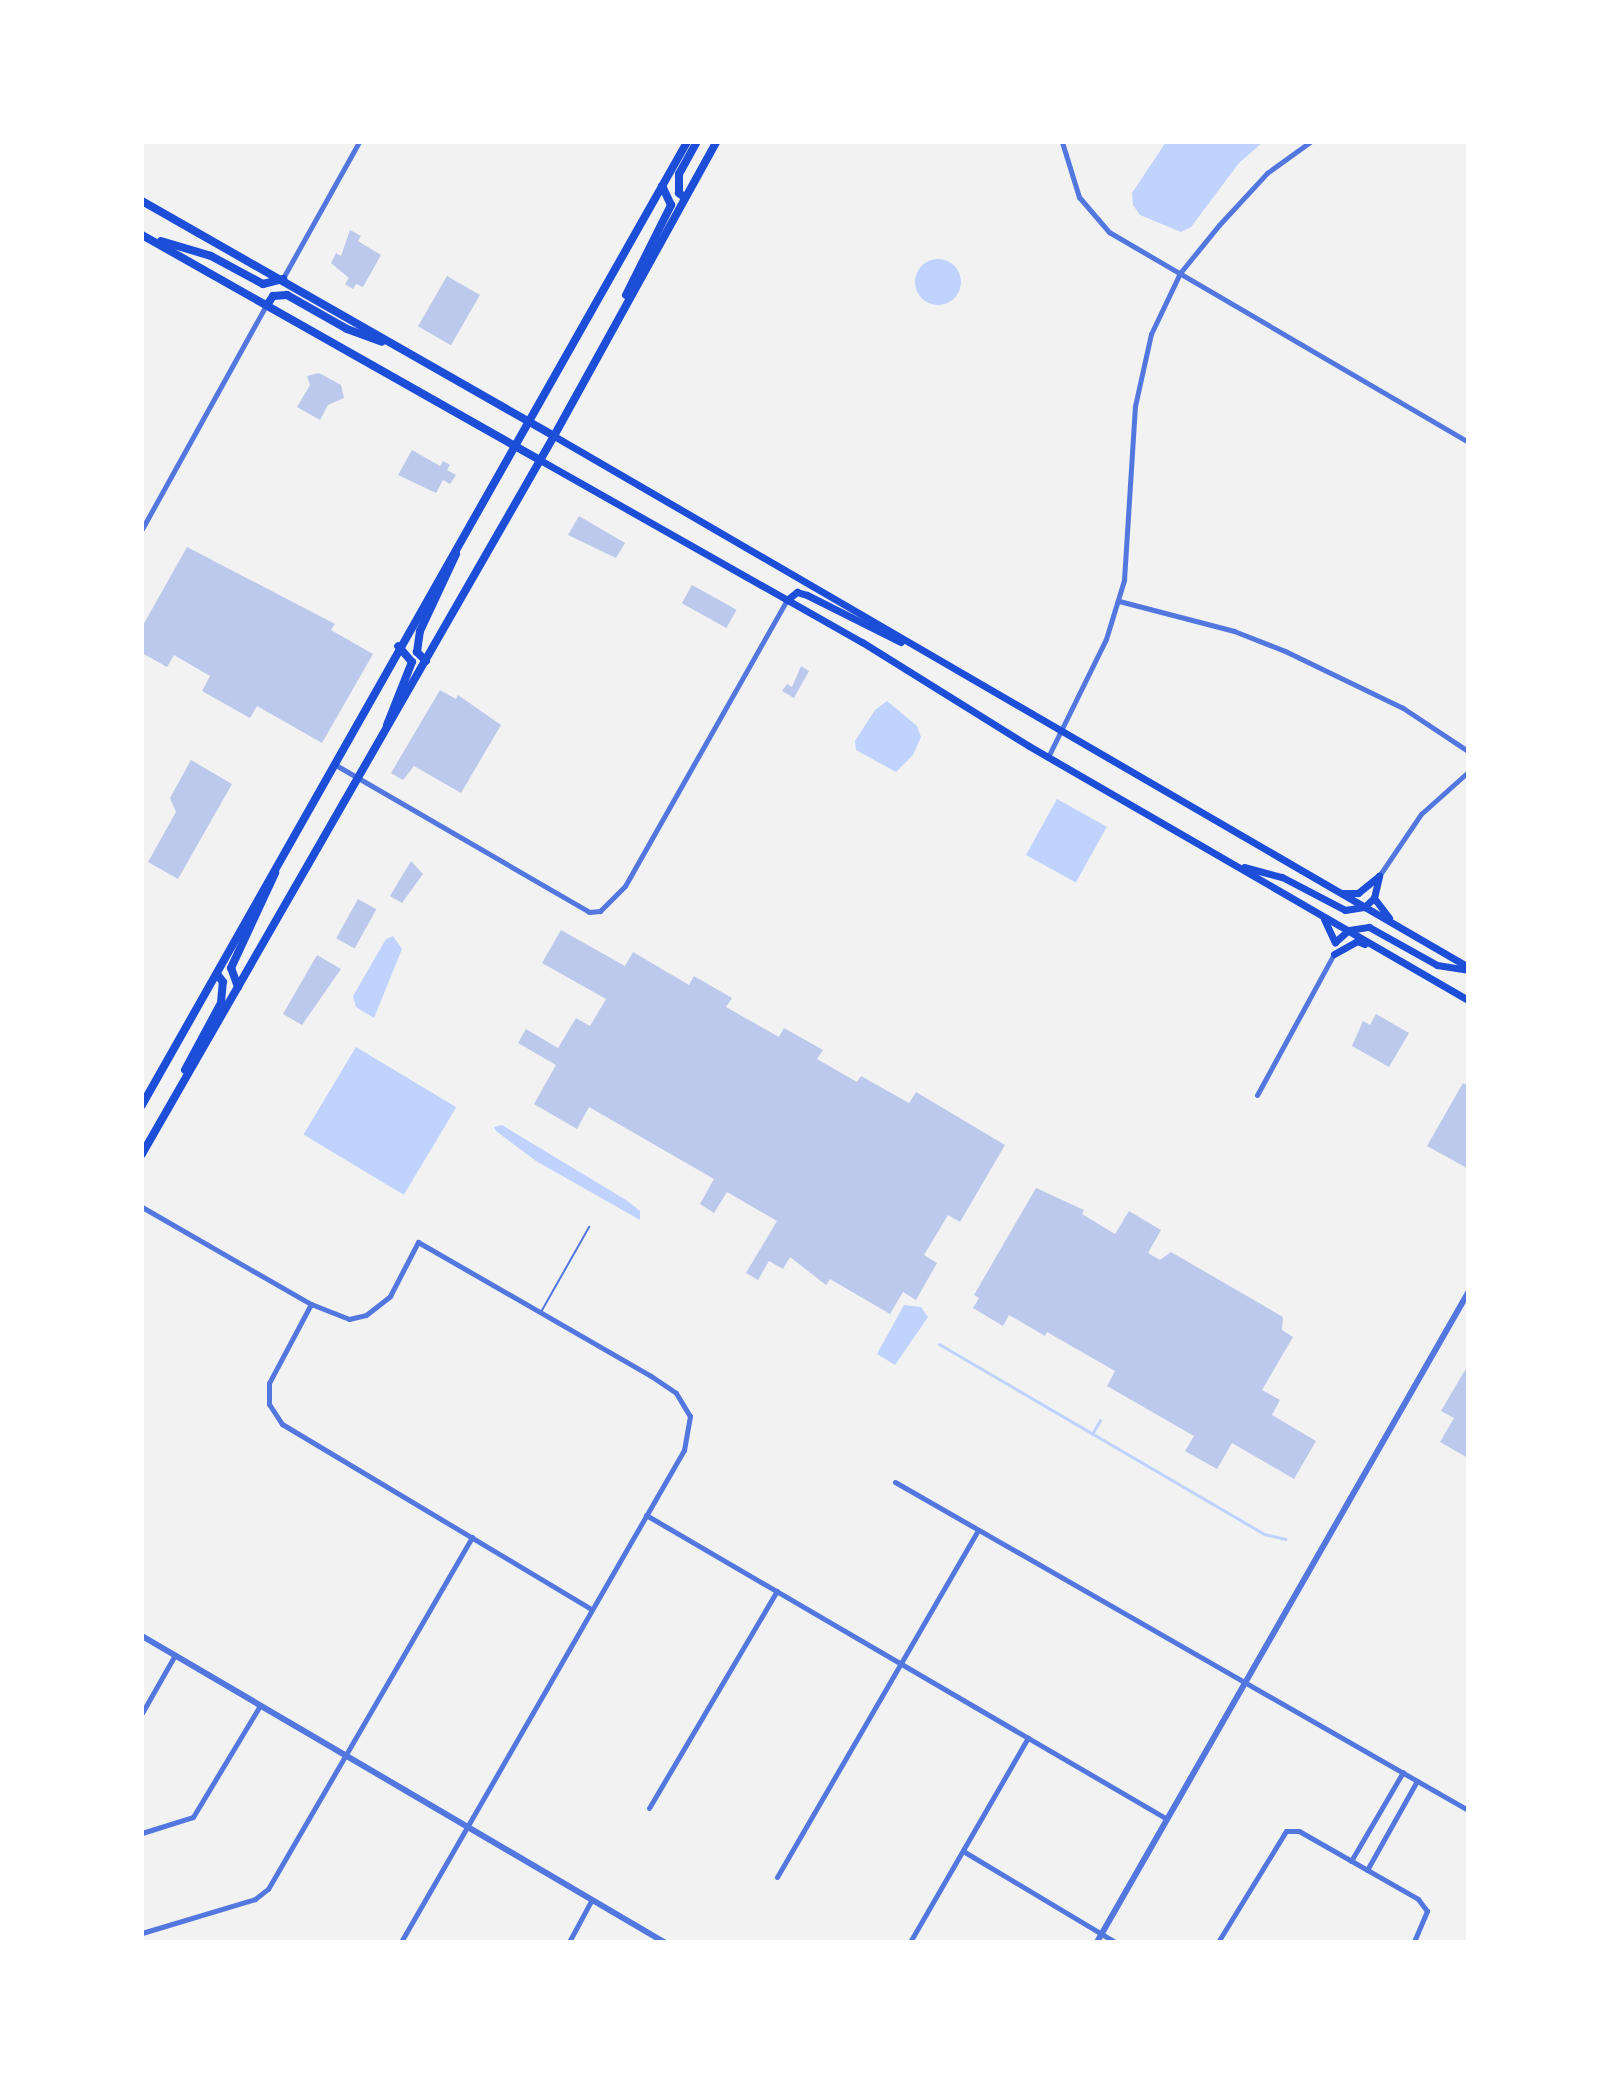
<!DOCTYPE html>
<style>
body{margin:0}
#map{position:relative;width:1610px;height:2084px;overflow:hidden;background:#f2f2f2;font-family:Poppins,sans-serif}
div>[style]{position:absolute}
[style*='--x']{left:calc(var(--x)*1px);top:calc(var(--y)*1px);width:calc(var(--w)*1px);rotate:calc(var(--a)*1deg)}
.water>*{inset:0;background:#bfd3fe;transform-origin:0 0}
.round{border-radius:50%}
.stream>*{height:3px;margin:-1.5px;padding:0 1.5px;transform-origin:1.5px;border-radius:1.5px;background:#bfd3fe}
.building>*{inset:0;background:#bdc9ec;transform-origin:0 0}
.service>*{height:2px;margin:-1px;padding:0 1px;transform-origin:1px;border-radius:1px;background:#5277de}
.minor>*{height:5px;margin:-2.5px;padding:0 2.5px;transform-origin:2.5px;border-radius:2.5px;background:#5277de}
.tertiary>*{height:6px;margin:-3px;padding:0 3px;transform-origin:3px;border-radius:3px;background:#5277de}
.secondary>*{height:7px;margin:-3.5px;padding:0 3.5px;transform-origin:3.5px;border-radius:3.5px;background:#1d4ed8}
.primary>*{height:8px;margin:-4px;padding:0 4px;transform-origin:4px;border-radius:4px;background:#1d4ed8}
span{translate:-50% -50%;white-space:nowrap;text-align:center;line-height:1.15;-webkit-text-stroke:6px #fff;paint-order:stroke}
.frame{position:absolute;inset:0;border:144px solid #fff;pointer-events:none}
</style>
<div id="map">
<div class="water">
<i style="clip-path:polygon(1166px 142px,1263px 142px,1239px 163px,1191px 227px,1181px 232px,1140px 215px,1133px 205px,1132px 193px)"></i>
<i class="round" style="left:915px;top:259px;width:46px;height:46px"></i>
<i style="clip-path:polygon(887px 701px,917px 726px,921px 737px,913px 755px,896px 772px,856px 750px,855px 741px,875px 710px)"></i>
<i style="left:1057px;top:799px;width:57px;height:64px;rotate:29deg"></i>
<i style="clip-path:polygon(393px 936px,402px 949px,374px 1018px,356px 1007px,353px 996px,386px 939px)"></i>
<i style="left:356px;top:1047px;width:117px;height:102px;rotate:31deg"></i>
<i style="clip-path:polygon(502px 1125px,626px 1200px,640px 1211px,640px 1220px,536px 1161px,496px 1131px,494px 1127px)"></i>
<i style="clip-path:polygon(904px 1305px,921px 1307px,928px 1317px,895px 1365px,877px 1354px)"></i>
</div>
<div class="stream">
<i style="--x:939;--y:1344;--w:376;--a:30.3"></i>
<i style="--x:1264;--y:1534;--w:22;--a:13"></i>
<i style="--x:1092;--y:1434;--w:16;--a:-60"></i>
</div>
<div class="building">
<i style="clip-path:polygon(350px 230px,361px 236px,358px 241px,381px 255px,363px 287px,356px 284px,353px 289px,345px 284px,349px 278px,331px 263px,336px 253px,341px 256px)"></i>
<i style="left:447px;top:276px;width:38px;height:58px;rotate:30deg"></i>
<i style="clip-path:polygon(319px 373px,341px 385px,344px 398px,328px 405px,320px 420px,297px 407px,310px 385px,307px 376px)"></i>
<i style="clip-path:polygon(412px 450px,440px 466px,443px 461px,450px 465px,447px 470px,456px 475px,450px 484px,443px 480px,436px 493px,398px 475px)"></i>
<i style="clip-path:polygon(579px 516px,625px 543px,616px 558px,568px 535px)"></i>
<i style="clip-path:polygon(187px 547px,335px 624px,331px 630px,373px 654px,322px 743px,257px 706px,250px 718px,202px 691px,210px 676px,174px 655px,167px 667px,142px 653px,142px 627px)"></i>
<i style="left:692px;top:585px;width:51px;height:21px;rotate:29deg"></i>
<i style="clip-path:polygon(801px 666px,809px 671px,794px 698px,782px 691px,787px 684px,792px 687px)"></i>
<i style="clip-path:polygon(440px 690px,456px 699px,458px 695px,501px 725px,461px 793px,414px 766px,403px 780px,391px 773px)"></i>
<i style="clip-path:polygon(191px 760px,232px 784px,178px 879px,148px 862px,176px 812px,170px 798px)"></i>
<i style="clip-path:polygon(411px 861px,423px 874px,402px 903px,390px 896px)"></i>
<i style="left:358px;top:899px;width:21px;height:45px;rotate:29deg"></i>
<i style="clip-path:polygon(561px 930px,625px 966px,633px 952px,689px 985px,694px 976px,732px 998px,726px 1007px,779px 1037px,784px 1028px,823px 1050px,817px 1059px,857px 1082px,861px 1076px,909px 1103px,916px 1092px,1005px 1145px,960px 1222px,948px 1215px,924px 1255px,937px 1263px,916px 1300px,903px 1292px,890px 1314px,830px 1279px,826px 1285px,790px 1257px,783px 1269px,769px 1261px,758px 1280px,746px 1273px,777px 1221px,727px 1192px,714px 1213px,700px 1204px,714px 1179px,589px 1107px,577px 1129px,534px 1104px,556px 1065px,518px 1043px,526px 1029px,558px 1048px,576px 1018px,590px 1026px,606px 999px,542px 963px)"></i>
<i style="clip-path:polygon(317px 955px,341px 969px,302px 1025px,283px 1014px)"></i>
<i style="clip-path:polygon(1376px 1014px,1409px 1033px,1389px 1067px,1352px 1046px,1363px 1021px,1370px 1025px)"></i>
<i style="clip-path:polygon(1463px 1083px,1468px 1086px,1467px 1168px,1427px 1146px)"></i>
<i style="clip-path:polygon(1036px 1188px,1084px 1210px,1082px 1214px,1115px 1234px,1129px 1211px,1161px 1230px,1148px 1253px,1160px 1260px,1171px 1252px,1283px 1317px,1282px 1330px,1293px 1337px,1262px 1390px,1280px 1400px,1272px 1415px,1316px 1441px,1294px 1479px,1232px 1443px,1217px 1469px,1185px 1451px,1194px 1436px,1107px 1386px,1115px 1371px,1047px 1332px,1045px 1336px,1009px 1315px,1003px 1326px,973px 1308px,979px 1298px,974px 1295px)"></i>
<i style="clip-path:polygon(1468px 1365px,1468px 1458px,1440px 1442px,1454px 1418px,1441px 1411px)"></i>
</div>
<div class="service">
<i style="--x:541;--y:1312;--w:98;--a:-60.5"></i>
</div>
<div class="minor">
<i style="--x:1062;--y:142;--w:58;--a:72.8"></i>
<i style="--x:1079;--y:197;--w:46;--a:49.4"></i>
<i style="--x:1109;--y:232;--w:416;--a:30.3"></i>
<i style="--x:283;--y:278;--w:156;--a:-60.8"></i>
<i style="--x:142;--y:529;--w:256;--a:-61"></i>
<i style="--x:1119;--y:601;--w:119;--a:14.6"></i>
<i style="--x:1234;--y:631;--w:55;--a:21.4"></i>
<i style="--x:1285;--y:651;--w:131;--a:25.8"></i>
<i style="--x:1403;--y:708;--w:78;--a:33.5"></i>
<i style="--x:1048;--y:757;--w:131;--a:-63.8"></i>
<i style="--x:1106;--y:639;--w:62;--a:-73"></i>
<i style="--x:1124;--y:580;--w:174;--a:-86.4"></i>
<i style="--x:1135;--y:406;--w:74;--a:-77.5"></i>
<i style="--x:1151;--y:334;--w:68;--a:-64.6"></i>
<i style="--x:1180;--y:273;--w:62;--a:-50.9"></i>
<i style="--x:1219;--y:225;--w:71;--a:-47.3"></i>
<i style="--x:1267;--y:173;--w:53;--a:-35.8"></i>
<i style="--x:334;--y:764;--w:295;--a:30.1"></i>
<i style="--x:589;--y:912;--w:11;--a:-5"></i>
<i style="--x:600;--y:911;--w:35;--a:-45"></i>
<i style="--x:625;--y:886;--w:329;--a:-60.5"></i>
<i style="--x:1379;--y:876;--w:75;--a:-55.9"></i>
<i style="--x:1421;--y:814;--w:63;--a:-41.8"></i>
<i style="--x:1257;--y:1095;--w:161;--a:-61.4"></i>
<i style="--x:142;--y:1207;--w:195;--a:29.9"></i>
<i style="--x:311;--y:1304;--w:41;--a:21.5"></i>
<i style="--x:349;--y:1319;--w:17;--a:-13"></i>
<i style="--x:366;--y:1315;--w:31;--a:-38"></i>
<i style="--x:390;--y:1296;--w:61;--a:-62.6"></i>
<i style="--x:418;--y:1242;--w:269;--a:29.9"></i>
<i style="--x:651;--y:1376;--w:30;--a:34"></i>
<i style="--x:676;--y:1393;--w:27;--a:59"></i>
<i style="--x:690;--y:1416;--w:35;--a:100"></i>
<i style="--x:684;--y:1450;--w:568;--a:119.91"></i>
<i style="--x:311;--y:1304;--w:89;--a:118"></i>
<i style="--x:269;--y:1383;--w:21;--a:90"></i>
<i style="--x:269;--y:1404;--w:24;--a:57"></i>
<i style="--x:282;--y:1424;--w:360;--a:30.9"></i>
<i style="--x:895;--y:1482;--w:660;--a:29.79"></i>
<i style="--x:646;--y:1515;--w:603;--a:30.26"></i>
<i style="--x:142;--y:1713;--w:67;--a:-60.4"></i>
<i style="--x:649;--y:1808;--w:252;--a:-59.5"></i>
<i style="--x:142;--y:1833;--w:53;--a:-17.4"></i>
<i style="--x:193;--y:1817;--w:128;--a:-59"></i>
<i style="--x:963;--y:1851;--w:177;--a:30.9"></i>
<i style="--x:1351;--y:1861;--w:103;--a:-59.7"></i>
<i style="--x:1367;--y:1870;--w:102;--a:-60.7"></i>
<i style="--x:777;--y:1877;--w:401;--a:-59.9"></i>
<i style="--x:142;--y:1933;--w:118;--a:-16.7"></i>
<i style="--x:255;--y:1899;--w:16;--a:-38"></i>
<i style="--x:268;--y:1889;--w:407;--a:-59.9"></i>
<i style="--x:569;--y:1942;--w:47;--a:-61.8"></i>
<i style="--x:910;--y:1942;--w:236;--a:-60"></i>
<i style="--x:1218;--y:1942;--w:130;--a:-58.5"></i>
<i style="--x:1286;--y:1831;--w:13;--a:0"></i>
<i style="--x:1299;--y:1831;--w:137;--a:29.7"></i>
<i style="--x:1418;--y:1899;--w:15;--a:53"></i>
<i style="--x:1427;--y:1911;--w:34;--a:113"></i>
</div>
<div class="tertiary">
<i style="--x:142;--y:1636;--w:605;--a:30.38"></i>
<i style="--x:1097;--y:1942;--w:748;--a:-60.25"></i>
</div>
<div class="secondary">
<i style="--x:554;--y:436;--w:1057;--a:30.15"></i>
<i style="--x:540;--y:460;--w:370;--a:29.5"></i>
<i style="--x:862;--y:642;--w:197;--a:31.9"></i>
<i style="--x:1029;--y:746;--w:507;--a:30.05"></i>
<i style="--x:787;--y:600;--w:13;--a:-39"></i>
<i style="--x:797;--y:592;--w:10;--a:17"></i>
<i style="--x:807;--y:595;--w:105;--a:26.6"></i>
<i style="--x:1244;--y:867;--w:39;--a:15"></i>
<i style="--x:1282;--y:877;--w:71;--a:27.6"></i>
<i style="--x:1345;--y:910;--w:19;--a:-9"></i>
<i style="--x:1364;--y:907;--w:13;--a:-42"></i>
<i style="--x:1374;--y:898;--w:23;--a:-77"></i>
<i style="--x:1343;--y:893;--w:15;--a:0"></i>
<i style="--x:1358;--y:893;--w:27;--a:-39"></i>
<i style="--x:1374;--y:898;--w:25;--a:53"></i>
<i style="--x:1324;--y:919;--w:26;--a:65"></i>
<i style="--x:1335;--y:942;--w:18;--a:-41"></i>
<i style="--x:1349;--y:930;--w:20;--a:-9"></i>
<i style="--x:1369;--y:927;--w:78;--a:29.2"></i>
<i style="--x:1437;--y:965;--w:31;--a:9"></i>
<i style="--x:1334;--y:954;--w:26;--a:-29"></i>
<i style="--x:1357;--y:941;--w:8;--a:23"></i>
</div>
<div class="primary">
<i style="--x:685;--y:198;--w:8;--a:-140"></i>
<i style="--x:679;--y:193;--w:19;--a:-90"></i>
<i style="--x:679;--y:174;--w:37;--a:-61"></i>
<i style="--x:142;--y:201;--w:474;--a:29.7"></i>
<i style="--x:142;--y:235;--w:457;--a:29.5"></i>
<i style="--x:161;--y:241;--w:52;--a:16.7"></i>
<i style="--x:211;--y:256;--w:59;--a:28.3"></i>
<i style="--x:263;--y:284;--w:21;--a:-14"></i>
<i style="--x:626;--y:295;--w:101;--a:-63.4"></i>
<i style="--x:671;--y:205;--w:21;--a:-115"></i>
<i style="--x:267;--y:305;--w:11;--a:-56"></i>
<i style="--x:273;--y:296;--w:14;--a:-4"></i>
<i style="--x:287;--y:295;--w:69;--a:29.5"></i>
<i style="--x:347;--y:329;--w:37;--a:20"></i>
<i style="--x:426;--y:661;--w:13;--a:-135"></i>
<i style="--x:417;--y:652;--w:21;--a:-82"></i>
<i style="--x:420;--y:631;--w:85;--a:-64.9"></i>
<i style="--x:387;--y:725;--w:68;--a:-68.4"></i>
<i style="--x:412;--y:662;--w:21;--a:-131"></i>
<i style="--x:238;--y:987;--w:20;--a:-110"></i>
<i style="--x:231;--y:968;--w:105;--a:-65.1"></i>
<i style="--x:185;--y:1070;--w:76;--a:-61.8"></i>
<i style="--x:221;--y:1003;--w:21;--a:-85"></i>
<i style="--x:223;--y:982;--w:10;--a:-127"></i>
<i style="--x:142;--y:1105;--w:1107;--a:-60.49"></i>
<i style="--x:142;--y:1154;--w:828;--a:-60.15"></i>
<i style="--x:554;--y:436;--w:336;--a:-61.1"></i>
</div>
<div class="frame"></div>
</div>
